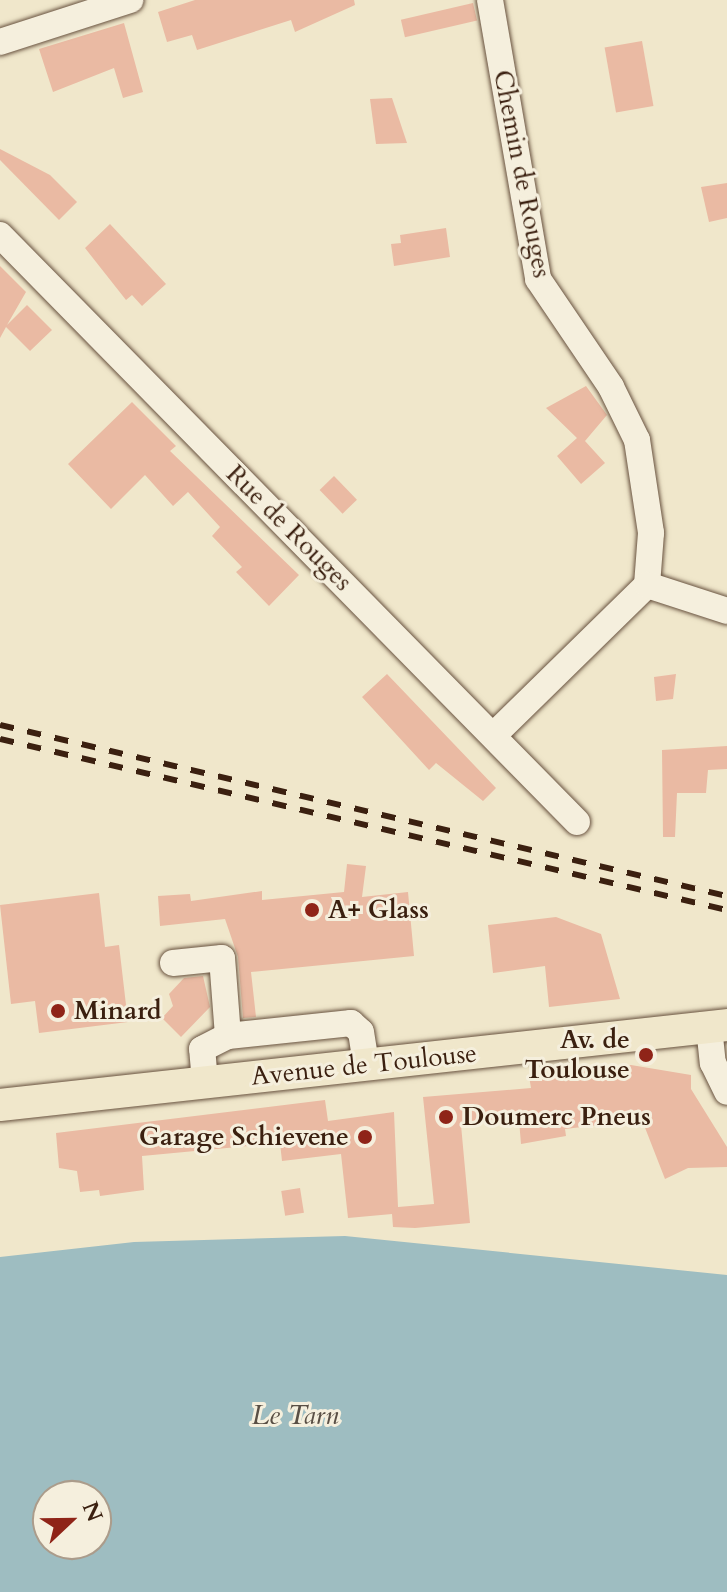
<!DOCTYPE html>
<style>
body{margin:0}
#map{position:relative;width:727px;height:1592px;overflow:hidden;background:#f0e7cb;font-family:Cardo,serif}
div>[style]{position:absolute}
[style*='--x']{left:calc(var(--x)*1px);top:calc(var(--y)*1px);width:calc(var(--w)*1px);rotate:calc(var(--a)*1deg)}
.water>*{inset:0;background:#9ebdc1}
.building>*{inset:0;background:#eabaa3;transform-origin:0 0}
.roads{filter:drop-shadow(0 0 2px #68523f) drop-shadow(0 0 2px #68523f)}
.minor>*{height:26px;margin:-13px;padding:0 13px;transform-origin:13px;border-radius:13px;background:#f5efdd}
.major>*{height:32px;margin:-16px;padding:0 16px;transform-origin:16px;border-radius:16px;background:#f0e7cb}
.rail>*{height:6px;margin-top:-3px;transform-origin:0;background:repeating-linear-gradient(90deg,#3b2010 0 14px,transparent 0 28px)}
.dots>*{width:22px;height:22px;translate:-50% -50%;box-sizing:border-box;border:4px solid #f5efdd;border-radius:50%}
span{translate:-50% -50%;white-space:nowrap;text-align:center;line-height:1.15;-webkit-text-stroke:6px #f5efdd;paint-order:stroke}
.street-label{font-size:26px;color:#3b2010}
.poi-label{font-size:26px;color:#3b2010;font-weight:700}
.left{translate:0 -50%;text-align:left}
.right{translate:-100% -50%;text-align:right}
.water-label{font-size:28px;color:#594f45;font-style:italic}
.north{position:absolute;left:32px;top:1480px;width:80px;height:80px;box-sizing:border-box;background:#f5efdd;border:2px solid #ab9c8b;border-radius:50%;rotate:68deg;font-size:22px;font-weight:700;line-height:32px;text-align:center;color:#3b2010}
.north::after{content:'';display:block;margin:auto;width:28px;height:36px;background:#8f2418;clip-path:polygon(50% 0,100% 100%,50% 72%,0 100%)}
</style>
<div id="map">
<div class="water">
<i style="clip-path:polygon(evenodd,345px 1236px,727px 1275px,727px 1592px,0 1592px,0 1257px,134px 1242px,345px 1236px,48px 1496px,96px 1496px,96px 1544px,48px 1544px,48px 1496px)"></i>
</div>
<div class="building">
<i style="clip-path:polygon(195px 0,354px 0,355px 5px,295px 32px,291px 20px,197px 50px,192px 35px,167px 42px,158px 12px)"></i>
<i style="left:473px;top:3px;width:18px;height:74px;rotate:77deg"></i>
<i style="clip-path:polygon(124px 23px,143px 92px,123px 98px,114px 68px,53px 92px,39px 49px)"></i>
<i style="left:642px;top:41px;width:66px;height:38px;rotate:80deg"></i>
<i style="clip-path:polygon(392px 98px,407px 143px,376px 144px,370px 99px)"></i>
<i style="clip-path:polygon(0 149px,50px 175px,77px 202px,59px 220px,0 160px)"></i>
<i style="clip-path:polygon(727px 183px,727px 218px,709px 222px,701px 187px)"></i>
<i style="clip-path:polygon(110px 224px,166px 284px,142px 306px,132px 295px,126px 300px,85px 248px)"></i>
<i style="clip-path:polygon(446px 228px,450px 257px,394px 266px,391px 244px,401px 243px,400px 235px)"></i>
<i style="clip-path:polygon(0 266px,26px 292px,7px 325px,27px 305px,52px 330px,30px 351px,6px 327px,0 338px)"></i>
<i style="clip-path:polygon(586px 386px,607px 415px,585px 441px,605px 463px,581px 484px,557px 456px,577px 438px,546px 408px)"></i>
<i style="clip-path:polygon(132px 402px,176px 446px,170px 451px,299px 575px,269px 606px,236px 572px,242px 567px,212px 536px,220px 527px,188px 492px,173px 506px,145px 475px,111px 509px,68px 464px)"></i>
<i style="left:334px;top:476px;width:33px;height:20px;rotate:46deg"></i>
<i style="clip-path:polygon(387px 674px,496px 788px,483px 801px,436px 763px,429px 770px,362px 697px)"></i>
<i style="clip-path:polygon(676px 674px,673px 699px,656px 701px,654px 677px)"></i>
<i style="clip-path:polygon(727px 746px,727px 769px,708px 770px,706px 793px,677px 793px,675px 837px,663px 837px,662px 750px)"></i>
<i style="clip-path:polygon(347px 864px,366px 866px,362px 897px,408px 892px,414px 956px,251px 972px,256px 1017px,243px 1018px,238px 957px,225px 919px,160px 926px,158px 896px,190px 894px,191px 901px,262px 891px,262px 900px,344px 892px)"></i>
<i style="clip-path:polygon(99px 893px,105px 947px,119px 945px,128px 1022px,39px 1033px,35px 1001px,11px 1004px,0 905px)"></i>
<i style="clip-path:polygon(556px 917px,601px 934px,620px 999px,549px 1007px,545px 966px,493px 973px,488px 925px)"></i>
<i style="clip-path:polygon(203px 976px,210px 1007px,181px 1037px,162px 1018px,173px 1006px,169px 994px,184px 978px)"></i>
<i style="clip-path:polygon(631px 1065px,691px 1075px,691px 1089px,727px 1147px,727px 1167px,688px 1168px,665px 1179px,642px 1120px,565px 1129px,566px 1136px,521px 1144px,519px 1120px,461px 1125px,470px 1223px,415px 1228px,393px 1227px,392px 1214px,348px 1218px,341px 1154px,282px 1161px,280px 1143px,142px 1156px,144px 1190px,100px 1196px,99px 1190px,80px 1192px,77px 1171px,59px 1168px,56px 1133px,325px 1100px,328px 1121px,394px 1112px,398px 1207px,434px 1204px,423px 1097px,531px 1088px,529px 1076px)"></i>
<i style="left:300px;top:1188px;width:25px;height:19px;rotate:81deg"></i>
</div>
<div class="roads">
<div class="minor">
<i style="--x:490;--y:0;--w:283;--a:80.2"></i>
<i style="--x:538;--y:279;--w:130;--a:55.9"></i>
<i style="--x:611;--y:387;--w:59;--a:63.9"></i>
<i style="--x:637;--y:440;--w:94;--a:81.4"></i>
<i style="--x:651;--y:533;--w:52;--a:94.4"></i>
<i style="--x:647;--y:585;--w:214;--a:135.6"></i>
<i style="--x:0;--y:42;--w:137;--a:-17.9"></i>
<i style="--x:0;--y:235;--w:823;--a:45.49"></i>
<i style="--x:647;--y:585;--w:84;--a:18"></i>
<i style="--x:173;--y:963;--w:49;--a:-5.8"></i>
<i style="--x:222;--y:958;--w:78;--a:85.6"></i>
<i style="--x:709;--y:1027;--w:36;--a:84"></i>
<i style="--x:713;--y:1063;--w:32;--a:64"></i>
<i style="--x:205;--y:1082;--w:33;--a:-95"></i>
<i style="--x:202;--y:1049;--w:29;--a:-27"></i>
<i style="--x:228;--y:1036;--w:124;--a:-6"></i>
<i style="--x:351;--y:1023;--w:13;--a:42"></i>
<i style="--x:361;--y:1032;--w:33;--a:81"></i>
</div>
<div class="major">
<i style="--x:0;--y:1105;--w:731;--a:-6.28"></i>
</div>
</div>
<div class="rail">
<i style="--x:0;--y:725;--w:747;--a:13.24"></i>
<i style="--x:0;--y:739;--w:747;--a:13.24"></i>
</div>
<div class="dots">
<i style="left:312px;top:910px;background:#8f2418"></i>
<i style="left:58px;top:1011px;background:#8f2418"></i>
<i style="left:646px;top:1055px;background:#8f2418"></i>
<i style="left:446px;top:1117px;background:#8f2418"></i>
<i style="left:365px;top:1137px;background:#8f2418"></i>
</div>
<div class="street-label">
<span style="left:522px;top:174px;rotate:79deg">Chemin de Rouges</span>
<span style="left:289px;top:528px;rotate:45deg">Rue de Rouges</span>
<span style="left:364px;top:1065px;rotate:-6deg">Avenue de Toulouse</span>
</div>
<div class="poi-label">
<span class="left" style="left:328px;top:910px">A+ Glass</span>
<span class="left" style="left:74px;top:1011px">Minard</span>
<span class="right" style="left:630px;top:1055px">Av. de<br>Toulouse</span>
<span class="left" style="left:462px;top:1117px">Doumerc Pneus</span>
<span class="right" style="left:349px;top:1137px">Garage Schievene</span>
</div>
<div class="water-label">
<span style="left:295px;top:1415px">Le Tarn</span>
</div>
<div class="north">N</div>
</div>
